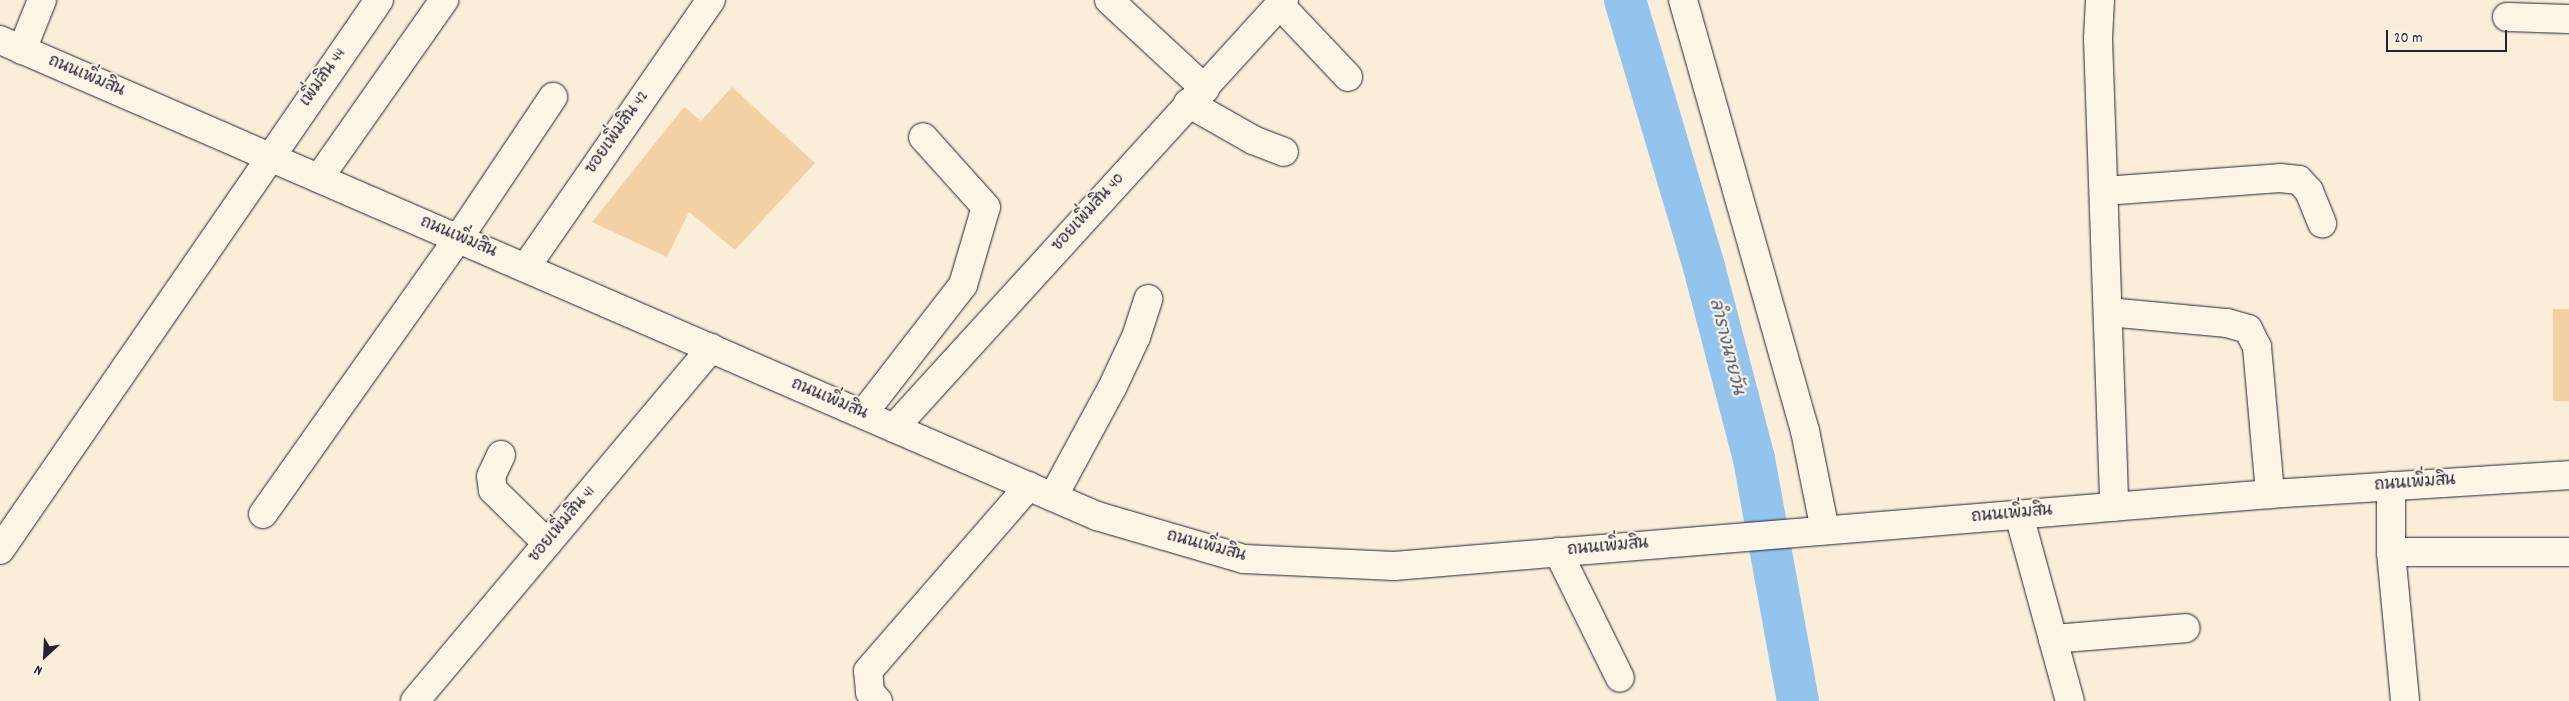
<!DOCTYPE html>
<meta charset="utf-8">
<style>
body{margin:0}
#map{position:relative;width:2569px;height:701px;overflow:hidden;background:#faeed8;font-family:Dekko,"Playpen Sans Thai",sans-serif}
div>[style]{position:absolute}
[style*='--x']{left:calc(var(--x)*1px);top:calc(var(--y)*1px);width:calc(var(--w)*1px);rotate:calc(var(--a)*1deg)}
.canal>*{height:42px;margin:-21px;padding:0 21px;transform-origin:21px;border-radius:21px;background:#92c4ee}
.building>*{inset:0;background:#f3d1a4;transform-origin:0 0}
.roads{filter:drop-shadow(0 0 1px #22223b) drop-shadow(0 0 1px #22223b)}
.minor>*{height:28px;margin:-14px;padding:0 14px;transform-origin:14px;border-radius:14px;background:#fcf5e5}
span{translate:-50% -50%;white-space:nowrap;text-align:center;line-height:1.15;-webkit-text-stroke:4.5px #fcf5e5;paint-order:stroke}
.street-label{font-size:16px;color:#22223b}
.water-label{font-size:18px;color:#445371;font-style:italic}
.north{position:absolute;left:20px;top:631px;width:50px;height:50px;-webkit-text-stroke:4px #fcf5e5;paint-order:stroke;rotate:205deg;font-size:14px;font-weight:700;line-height:20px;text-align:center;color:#22223b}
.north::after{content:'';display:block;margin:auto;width:18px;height:22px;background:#22223b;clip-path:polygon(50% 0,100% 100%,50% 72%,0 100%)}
.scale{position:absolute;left:2386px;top:30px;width:121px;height:22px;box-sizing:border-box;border:2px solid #22223b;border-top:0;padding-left:6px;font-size:15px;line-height:18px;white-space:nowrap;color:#22223b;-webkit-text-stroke:4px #fcf5e5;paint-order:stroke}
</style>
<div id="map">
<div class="canal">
<i style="--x:1625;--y:0;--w:278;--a:73.5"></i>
<i style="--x:1704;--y:267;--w:198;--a:75.4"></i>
<i style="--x:1754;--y:459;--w:246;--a:79.7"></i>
</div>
<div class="building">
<i style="clip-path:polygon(732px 87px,815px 163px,735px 250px,689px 212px,667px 257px,592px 222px,684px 107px,701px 121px)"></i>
<i style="left:2553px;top:309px;width:16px;height:92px"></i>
</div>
<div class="roads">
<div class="minor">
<i style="--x:1109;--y:0;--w:131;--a:42.8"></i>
<i style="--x:1683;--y:0;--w:448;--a:74.2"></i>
<i style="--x:1805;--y:431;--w:101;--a:78.6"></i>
<i style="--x:2100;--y:0;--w:39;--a:93"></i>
<i style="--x:2098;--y:39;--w:468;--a:88"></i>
<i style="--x:1280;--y:5;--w:99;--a:46.6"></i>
<i style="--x:2507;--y:17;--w:62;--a:1.8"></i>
<i style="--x:0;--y:40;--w:1196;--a:23.46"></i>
<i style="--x:1097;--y:516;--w:153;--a:16.3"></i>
<i style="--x:1244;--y:559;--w:150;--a:2.7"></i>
<i style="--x:1394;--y:566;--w:879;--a:-4.7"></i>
<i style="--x:2270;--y:494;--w:300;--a:-3.6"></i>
<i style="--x:22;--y:50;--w:54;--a:-68.2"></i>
<i style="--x:1188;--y:103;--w:75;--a:29.6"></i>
<i style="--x:1253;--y:140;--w:33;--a:21"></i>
<i style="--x:319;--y:178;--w:218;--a:-54.9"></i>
<i style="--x:2104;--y:191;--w:176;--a:-4.2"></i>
<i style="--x:2280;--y:178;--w:19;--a:6"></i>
<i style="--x:2299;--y:180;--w:15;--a:48"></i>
<i style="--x:2309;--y:191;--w:35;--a:68"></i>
<i style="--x:526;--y:267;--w:325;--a:-55.3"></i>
<i style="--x:2108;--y:312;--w:120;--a:5.3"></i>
<i style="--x:2227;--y:323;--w:22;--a:16"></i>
<i style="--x:2248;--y:329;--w:20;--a:63"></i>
<i style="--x:2257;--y:347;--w:148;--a:84.9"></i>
<i style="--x:863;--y:414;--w:163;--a:-52.2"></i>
<i style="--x:963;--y:285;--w:81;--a:-73.6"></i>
<i style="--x:986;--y:207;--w:94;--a:-132"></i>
<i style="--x:894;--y:428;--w:579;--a:-47.66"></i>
<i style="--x:501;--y:455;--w:23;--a:115"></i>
<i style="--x:491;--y:476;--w:14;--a:82"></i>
<i style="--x:493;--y:490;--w:76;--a:44.5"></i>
<i style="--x:2391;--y:486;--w:66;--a:90"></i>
<i style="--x:2391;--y:552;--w:150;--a:84.6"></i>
<i style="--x:1053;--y:497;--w:124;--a:-61.6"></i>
<i style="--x:1112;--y:388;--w:56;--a:-64.8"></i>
<i style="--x:1136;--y:337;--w:40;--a:-72"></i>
<i style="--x:263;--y:514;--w:337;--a:-54.7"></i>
<i style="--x:458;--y:239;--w:171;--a:-56.2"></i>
<i style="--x:2019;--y:515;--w:193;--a:74.7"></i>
<i style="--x:0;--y:550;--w:668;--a:-55.43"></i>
<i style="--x:1558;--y:552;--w:140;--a:63.8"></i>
<i style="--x:2391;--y:552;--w:178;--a:0"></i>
<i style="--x:2053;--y:639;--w:133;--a:-4.7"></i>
<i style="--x:415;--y:701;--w:461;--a:-50"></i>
<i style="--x:878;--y:701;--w:12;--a:-132"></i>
<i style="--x:870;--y:692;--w:21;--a:-95"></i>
<i style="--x:868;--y:671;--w:245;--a:-49"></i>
</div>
</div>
<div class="street-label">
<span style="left:86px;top:77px;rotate:23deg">ถนนเพิ่มสิน</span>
<span style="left:324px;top:78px;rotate:-55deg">เพิ่มสิน 44</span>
<span style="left:618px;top:133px;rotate:-55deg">ซอยเพิ่มสิน 42</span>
<span style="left:1089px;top:213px;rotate:-48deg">ซอยเพิ่มสิน 40</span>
<span style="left:458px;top:238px;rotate:23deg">ถนนเพิ่มสิน</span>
<span style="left:829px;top:400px;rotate:23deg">ถนนเพิ่มสิน</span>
<span style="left:2415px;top:484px;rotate:-4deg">ถนนเพิ่มสิน</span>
<span style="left:2012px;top:515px;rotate:-5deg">ถนนเพิ่มสิน</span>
<span style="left:563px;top:525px;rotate:-50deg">ซอยเพิ่มสิน 41</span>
<span style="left:1206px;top:547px;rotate:15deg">ถนนเพิ่มสิน</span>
<span style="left:1608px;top:548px;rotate:-5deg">ถนนเพิ่มสิน</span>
</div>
<div class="water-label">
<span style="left:1725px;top:347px;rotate:76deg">ลำรางนายวัน</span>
</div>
<div class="north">N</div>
<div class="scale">20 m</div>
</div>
